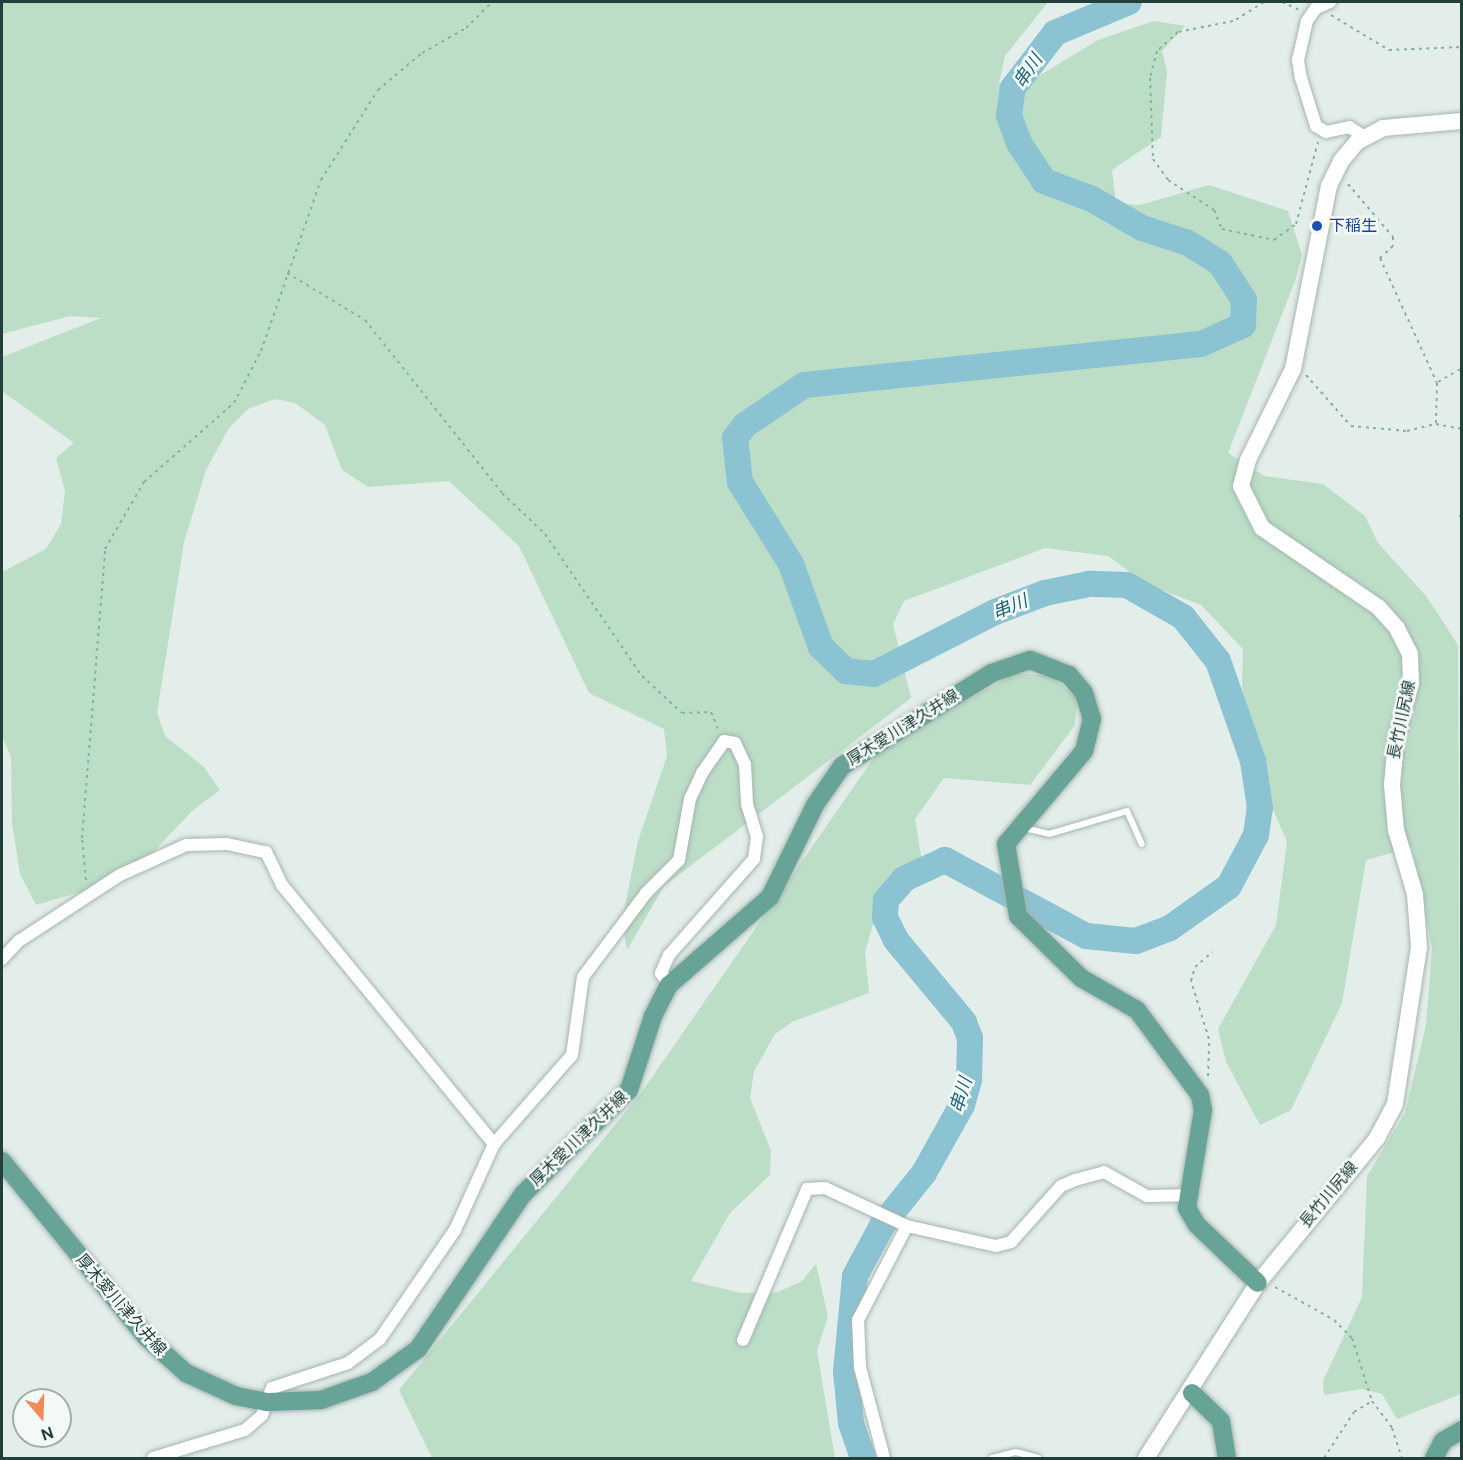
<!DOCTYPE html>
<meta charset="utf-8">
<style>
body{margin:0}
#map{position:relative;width:1463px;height:1460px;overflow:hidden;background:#e3ede9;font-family:"DM Sans","Noto Sans JP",sans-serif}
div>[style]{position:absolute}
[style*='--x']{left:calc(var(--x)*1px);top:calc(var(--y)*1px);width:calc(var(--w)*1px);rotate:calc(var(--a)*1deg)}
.green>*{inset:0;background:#bcdec7}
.river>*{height:26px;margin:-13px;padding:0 13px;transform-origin:13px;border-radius:13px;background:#8bc3d3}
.path>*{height:2px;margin-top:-1px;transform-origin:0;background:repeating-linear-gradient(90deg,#83b1a5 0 3px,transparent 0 7.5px)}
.roads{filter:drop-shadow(0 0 2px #a5b5b1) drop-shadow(0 0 2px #a5b5b1)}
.service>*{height:6px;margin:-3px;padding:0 3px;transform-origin:3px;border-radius:3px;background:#fff}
.minor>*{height:12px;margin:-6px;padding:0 6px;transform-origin:6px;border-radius:6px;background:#fff}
.secondary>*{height:16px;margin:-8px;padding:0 8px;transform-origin:8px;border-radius:8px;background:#fff}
.primary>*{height:18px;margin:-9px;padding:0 9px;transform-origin:9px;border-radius:9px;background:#67a397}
.dots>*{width:16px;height:16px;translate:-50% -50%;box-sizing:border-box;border:3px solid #f4f9f7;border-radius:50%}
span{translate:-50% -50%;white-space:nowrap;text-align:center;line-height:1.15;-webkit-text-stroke:5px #f4f9f7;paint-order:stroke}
.transit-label{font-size:16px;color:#164399}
.left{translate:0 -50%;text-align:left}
.street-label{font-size:16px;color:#223f39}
.water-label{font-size:18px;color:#1b667c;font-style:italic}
.frame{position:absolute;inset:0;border:3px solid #223f39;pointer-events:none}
.north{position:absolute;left:12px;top:1388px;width:60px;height:60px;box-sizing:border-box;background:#f4f9f7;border:2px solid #a0afab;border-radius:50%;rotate:161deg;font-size:16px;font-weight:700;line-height:24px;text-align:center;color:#223f39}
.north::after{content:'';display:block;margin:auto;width:21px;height:27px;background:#f3895b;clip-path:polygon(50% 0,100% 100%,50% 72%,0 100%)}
</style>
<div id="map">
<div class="green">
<i style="clip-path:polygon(2px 2px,1048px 2px,1005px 56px,999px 83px,1019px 88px,1098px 40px,1154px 21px,1185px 26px,1162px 51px,1167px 72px,1161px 137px,1112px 170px,1116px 203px,1140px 205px,1209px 185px,1288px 211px,1302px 255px,1295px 281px,1228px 453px,1264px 476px,1323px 484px,1365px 516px,1378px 543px,1427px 597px,1458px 645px,1461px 1394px,1397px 1419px,1382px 1394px,1362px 1389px,1324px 1395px,1323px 1381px,1362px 1297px,1367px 1176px,1405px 1113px,1426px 1025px,1432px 948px,1412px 847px,1366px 860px,1342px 1003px,1291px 1110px,1260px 1125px,1226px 1062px,1218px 1029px,1276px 925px,1287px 842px,1263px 786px,1242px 687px,1243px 649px,1201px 605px,1148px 585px,1108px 556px,1045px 548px,904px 601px,893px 624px,911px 698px,664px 886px,627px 950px,622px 920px,638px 841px,667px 756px,664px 729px,589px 693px,519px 546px,449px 481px,368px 487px,342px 470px,325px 425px,295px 403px,275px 399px,248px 409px,229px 428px,206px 470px,184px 542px,157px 713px,165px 736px,203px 766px,220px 790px,192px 811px,142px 864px,98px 887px,36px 905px,20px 874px,12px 823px,11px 757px,2px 736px,2px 572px,46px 549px,61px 524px,65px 491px,56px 458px,74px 443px,2px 391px,2px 357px,101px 318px,70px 316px,2px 334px)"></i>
<i style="clip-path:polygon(1016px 673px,1050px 676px,1077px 697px,1075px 725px,1030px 785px,944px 778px,915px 819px,923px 868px,876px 914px,865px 952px,869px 993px,792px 1022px,775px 1034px,754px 1071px,750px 1098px,771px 1151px,770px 1175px,730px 1213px,691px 1281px,741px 1293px,778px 1292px,802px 1281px,816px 1264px,828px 1316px,817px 1351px,835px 1458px,432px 1458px,399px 1390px,641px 1093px,880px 749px)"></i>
</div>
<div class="river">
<i style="--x:863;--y:1458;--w:37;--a:-109"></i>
<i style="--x:851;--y:1423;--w:51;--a:-95.6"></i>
<i style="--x:846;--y:1372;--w:96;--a:-84.6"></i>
<i style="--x:855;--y:1276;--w:59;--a:-61.7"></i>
<i style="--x:883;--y:1224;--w:65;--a:-51.2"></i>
<i style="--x:924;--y:1173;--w:78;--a:-60.8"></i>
<i style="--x:962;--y:1105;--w:26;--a:-74"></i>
<i style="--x:969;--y:1080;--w:42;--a:-88.6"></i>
<i style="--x:970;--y:1038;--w:17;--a:-111"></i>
<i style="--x:964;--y:1022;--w:107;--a:-129.7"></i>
<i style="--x:896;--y:940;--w:25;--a:-116"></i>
<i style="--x:885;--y:917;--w:17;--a:-87"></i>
<i style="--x:886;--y:900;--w:28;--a:-49"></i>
<i style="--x:904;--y:879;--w:45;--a:-24.9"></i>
<i style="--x:945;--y:860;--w:160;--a:28.3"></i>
<i style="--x:1086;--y:936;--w:50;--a:5.7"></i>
<i style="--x:1136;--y:941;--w:36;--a:-21"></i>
<i style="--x:1170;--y:928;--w:72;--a:-35.4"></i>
<i style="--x:1229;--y:886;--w:58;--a:-62.1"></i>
<i style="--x:1256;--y:835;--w:27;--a:-82"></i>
<i style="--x:1260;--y:808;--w:48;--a:-98.5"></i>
<i style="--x:1253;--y:761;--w:106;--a:-109.3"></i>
<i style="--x:1218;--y:661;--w:56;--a:-128.5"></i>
<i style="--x:1183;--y:617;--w:64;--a:-150.3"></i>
<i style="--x:1127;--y:585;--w:38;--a:-178"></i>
<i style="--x:1089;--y:584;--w:45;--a:168.4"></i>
<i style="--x:1045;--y:593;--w:53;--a:159.2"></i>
<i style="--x:995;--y:612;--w:136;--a:152.9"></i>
<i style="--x:874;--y:674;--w:28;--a:-174"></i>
<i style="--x:846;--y:671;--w:35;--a:-136"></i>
<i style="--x:821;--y:647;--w:88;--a:-109.9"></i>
<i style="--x:791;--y:564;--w:97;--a:-121.9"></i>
<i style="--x:740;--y:482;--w:44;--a:-96.5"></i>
<i style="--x:735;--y:438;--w:16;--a:-52"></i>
<i style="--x:745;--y:425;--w:71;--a:-34.1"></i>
<i style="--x:804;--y:385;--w:399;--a:-5.9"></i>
<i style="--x:1201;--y:344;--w:46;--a:-24.3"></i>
<i style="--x:1243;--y:325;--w:25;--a:-88"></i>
<i style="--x:1244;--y:300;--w:44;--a:-123"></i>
<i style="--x:1220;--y:263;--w:38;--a:-148"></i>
<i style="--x:1188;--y:243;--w:48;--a:-161.9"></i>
<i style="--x:1142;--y:228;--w:58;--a:-149.9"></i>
<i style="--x:1092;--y:199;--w:51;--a:-159.4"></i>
<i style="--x:1044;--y:181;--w:45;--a:-123.3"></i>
<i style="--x:1019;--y:143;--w:30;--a:-110"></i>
<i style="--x:1009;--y:115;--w:27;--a:-82"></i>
<i style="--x:1013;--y:88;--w:69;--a:-52.6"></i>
<i style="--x:1055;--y:33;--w:80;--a:-22.7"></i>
</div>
<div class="path">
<i style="--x:1264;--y:2;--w:36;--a:148"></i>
<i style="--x:1233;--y:21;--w:56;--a:168.7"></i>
<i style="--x:1178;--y:32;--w:28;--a:138"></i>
<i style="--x:1157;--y:51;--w:28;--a:105"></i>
<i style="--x:1150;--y:78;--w:81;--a:87.9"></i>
<i style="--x:1153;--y:159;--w:26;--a:54"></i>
<i style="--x:1168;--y:180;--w:55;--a:33.1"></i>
<i style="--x:1214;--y:210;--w:21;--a:67"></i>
<i style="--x:1222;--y:229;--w:53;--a:11.9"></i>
<i style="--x:1274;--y:240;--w:27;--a:-36"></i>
<i style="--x:1296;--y:224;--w:85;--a:-75"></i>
<i style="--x:1282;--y:2;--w:19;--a:25"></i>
<i style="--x:1331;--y:15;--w:68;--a:31.1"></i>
<i style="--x:1389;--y:50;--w:73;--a:-2.4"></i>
<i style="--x:1348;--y:184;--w:70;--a:49.7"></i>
<i style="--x:1393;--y:237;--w:9;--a:90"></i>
<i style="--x:1393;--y:246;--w:18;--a:137"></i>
<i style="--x:1380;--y:258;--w:137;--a:65.5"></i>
<i style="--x:1437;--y:383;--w:41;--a:91.4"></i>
<i style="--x:1436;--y:424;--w:26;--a:11"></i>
<i style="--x:287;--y:273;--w:91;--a:31.1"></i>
<i style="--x:365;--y:320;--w:221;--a:51.6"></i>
<i style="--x:502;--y:493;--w:59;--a:43.6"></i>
<i style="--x:545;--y:534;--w:172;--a:55.7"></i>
<i style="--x:642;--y:676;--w:54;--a:42.8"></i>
<i style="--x:682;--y:713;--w:29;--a:-2"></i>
<i style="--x:711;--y:712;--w:18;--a:68"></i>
<i style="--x:1306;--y:375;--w:68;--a:48.6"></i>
<i style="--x:1351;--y:426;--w:56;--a:5.1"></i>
<i style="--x:1407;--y:431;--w:30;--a:-14"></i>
<i style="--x:1438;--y:382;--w:28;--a:-30"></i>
<i style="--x:1459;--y:516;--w:3;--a:-18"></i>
<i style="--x:86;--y:880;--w:42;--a:-95.4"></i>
<i style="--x:82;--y:838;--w:290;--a:-85.4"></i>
<i style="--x:105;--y:549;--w:78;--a:-59.8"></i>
<i style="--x:144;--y:482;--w:120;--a:-41.3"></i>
<i style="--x:234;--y:403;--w:59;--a:-62.6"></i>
<i style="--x:261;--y:351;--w:181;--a:-70.7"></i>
<i style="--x:321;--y:180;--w:107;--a:-57.7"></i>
<i style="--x:378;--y:90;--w:57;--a:-40.1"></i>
<i style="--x:422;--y:53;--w:51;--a:-29.6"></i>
<i style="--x:466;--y:28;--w:37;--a:-45"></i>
<i style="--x:1208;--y:1076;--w:37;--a:-88"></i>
<i style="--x:1209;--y:1039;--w:61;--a:-107.2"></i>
<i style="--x:1191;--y:981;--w:15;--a:-74"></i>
<i style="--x:1195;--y:967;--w:23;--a:-41"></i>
<i style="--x:1275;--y:1287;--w:68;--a:29.2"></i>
<i style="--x:1334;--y:1320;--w:25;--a:45"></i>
<i style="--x:1352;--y:1338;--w:66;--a:72.4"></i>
<i style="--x:1324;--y:1458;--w:55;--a:-56.9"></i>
<i style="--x:1354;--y:1412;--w:21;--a:-31"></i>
<i style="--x:1372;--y:1401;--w:34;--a:53"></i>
<i style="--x:1392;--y:1428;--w:32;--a:72"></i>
</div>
<div class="roads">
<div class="service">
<i style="--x:1024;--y:828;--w:26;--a:13"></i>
<i style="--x:1049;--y:834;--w:81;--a:-16.4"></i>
<i style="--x:1127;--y:811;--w:36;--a:66"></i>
<i style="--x:992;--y:1458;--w:25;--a:-14"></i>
<i style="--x:1016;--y:1452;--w:23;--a:15"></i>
</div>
<div class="minor">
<i style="--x:1330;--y:2;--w:15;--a:157"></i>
<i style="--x:1316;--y:8;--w:16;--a:125"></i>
<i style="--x:1307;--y:21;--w:40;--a:103"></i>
<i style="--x:1298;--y:60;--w:18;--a:81"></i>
<i style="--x:1301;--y:78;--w:50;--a:72.6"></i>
<i style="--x:1316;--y:126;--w:12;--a:31"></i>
<i style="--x:1326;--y:132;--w:24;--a:-12"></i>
<i style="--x:1349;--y:127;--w:19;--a:32"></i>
<i style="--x:2;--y:959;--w:25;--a:-47"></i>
<i style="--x:19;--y:941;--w:121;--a:-33.2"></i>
<i style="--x:120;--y:875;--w:72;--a:-24.4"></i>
<i style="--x:186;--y:845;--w:41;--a:-1.4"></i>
<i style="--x:227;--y:844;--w:40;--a:12"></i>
<i style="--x:266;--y:852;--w:37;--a:64"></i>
<i style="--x:282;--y:885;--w:335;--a:50.7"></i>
<i style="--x:743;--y:1340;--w:164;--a:-67"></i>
<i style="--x:807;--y:1189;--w:18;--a:-3"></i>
<i style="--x:825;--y:1188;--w:90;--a:24.9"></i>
<i style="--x:907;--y:1226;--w:91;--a:12.7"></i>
<i style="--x:996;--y:1246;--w:16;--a:-15"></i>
<i style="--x:1011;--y:1242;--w:75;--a:-48.2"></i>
<i style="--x:1061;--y:1186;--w:15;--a:-23"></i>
<i style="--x:1075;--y:1180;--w:30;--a:-15"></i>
<i style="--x:1104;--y:1172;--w:49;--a:29.2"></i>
<i style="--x:1147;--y:1196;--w:39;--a:-1"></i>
<i style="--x:153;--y:1458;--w:96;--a:-16.9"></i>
<i style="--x:245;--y:1430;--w:23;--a:-41"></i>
<i style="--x:262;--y:1415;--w:29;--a:-70"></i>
<i style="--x:272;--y:1388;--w:80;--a:-18.2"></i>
<i style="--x:348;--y:1363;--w:40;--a:-37"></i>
<i style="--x:380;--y:1339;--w:132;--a:-55.5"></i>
<i style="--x:455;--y:1230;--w:94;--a:-65.6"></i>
<i style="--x:494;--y:1144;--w:118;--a:-48.8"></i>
<i style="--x:572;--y:1055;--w:79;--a:-82"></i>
<i style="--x:583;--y:977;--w:105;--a:-53.1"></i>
<i style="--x:646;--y:893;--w:47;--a:-45"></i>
<i style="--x:679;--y:860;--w:62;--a:-79.8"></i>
<i style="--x:690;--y:799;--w:29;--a:-65"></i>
<i style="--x:702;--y:773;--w:39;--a:-55"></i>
<i style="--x:724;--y:741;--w:11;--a:10"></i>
<i style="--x:735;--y:743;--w:23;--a:65"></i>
<i style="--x:745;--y:764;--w:40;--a:87.1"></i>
<i style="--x:747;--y:804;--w:34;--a:73"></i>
<i style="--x:757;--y:837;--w:22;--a:98"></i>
<i style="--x:754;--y:859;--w:128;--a:131.5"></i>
<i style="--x:669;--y:955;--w:20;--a:114"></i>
<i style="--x:661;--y:973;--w:14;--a:56"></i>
<i style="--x:884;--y:1458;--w:94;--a:-104.8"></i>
<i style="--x:860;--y:1367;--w:47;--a:-92.4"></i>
<i style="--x:858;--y:1320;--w:106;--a:-62.5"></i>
</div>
<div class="secondary">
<i style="--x:1146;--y:1458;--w:208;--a:-57.4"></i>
<i style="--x:1258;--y:1283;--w:188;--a:-50.6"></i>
<i style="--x:1377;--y:1138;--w:38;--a:-62"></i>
<i style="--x:1395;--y:1104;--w:159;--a:-81.3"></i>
<i style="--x:1419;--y:947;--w:53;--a:-94.3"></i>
<i style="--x:1415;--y:894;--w:67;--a:-106.5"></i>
<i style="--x:1396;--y:830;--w:45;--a:-95.1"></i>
<i style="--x:1392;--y:785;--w:46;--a:-85"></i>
<i style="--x:1396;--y:739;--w:58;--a:-75"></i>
<i style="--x:1411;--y:683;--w:29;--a:-92"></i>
<i style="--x:1410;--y:654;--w:29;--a:-117"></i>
<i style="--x:1397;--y:628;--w:28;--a:-132"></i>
<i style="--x:1378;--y:607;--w:140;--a:-145.7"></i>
<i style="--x:1262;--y:528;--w:47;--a:-116.6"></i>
<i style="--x:1241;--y:486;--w:27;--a:-75"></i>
<i style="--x:1248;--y:460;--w:102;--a:-63.7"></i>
<i style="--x:1293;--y:369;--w:187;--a:-78.9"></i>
<i style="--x:1329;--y:186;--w:28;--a:-64"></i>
<i style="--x:1341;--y:161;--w:25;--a:-50"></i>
<i style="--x:1357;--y:142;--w:30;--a:-28"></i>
<i style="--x:1383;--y:128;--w:79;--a:-5.1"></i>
</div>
<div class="primary">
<i style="--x:2;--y:1161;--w:227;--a:50.7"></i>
<i style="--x:146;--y:1337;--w:54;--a:42"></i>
<i style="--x:186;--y:1373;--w:55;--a:24.7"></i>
<i style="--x:236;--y:1396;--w:33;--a:11"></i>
<i style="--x:268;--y:1402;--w:53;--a:-2.2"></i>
<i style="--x:321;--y:1400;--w:54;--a:-19.4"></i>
<i style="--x:372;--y:1382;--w:57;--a:-35.7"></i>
<i style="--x:418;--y:1349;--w:187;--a:-55.9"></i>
<i style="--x:523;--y:1194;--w:148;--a:-44.5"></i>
<i style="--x:629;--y:1090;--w:78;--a:-72"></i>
<i style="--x:653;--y:1016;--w:35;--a:-63"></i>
<i style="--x:669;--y:985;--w:134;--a:-41.1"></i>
<i style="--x:770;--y:897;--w:102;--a:-63.9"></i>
<i style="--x:815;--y:805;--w:47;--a:-55.3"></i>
<i style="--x:842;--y:766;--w:176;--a:-31.8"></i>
<i style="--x:992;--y:673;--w:40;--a:-18.9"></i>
<i style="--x:1030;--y:660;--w:42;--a:21"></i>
<i style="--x:1069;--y:675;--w:23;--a:50"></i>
<i style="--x:1084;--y:693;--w:27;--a:73"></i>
<i style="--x:1092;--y:719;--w:33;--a:104"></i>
<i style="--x:1084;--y:751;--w:121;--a:130"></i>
<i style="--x:1006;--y:844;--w:73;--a:80.5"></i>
<i style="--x:1018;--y:916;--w:88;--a:44.5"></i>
<i style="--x:1081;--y:978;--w:64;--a:29.7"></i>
<i style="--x:1137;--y:1010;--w:106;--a:53.5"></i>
<i style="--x:1200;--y:1095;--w:15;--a:79"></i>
<i style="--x:1203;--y:1110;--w:99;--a:99.3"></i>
<i style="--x:1187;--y:1208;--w:20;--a:60"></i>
<i style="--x:1197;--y:1225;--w:84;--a:43.6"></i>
<i style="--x:1192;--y:1393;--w:40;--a:44"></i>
<i style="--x:1221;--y:1421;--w:37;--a:81"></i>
<i style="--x:1434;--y:1458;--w:19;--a:-62"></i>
<i style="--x:1443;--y:1441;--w:22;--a:-30"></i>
</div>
</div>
<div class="dots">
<i style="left:1317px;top:226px;background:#1a4fb4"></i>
</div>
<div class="transit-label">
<span class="left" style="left:1329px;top:226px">下稲生</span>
</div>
<div class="street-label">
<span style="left:1402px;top:720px;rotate:-78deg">長竹川尻線</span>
<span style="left:903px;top:728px;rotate:-32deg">厚木愛川津久井線</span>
<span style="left:579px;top:1139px;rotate:-44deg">厚木愛川津久井線</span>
<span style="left:1329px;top:1195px;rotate:-50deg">長竹川尻線</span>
<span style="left:121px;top:1305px;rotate:49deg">厚木愛川津久井線</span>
</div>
<div class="water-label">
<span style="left:1028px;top:71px;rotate:-56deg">串川</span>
<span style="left:1010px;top:607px;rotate:-22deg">串川</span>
<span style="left:961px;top:1095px;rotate:-73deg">串川</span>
</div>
<div class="frame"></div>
<div class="north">N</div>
</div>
